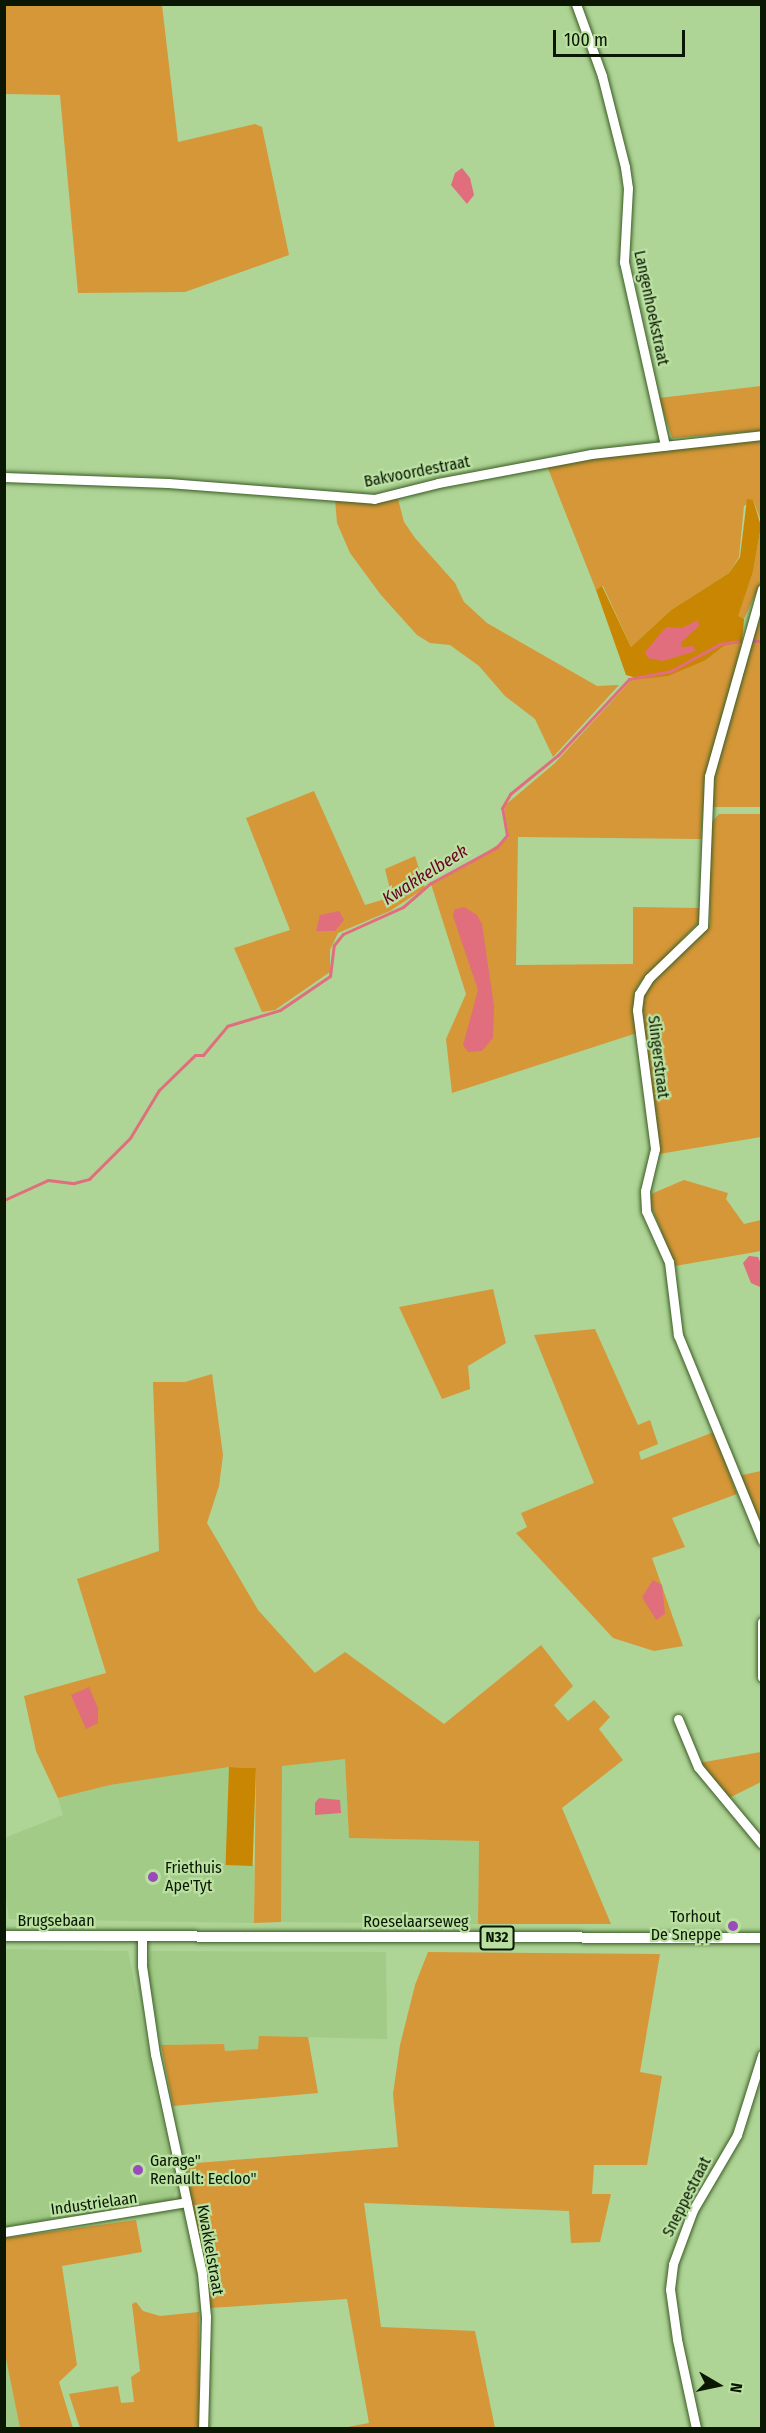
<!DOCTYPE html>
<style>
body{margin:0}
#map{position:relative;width:766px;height:2433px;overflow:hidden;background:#aed496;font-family:"Fira Sans Condensed",sans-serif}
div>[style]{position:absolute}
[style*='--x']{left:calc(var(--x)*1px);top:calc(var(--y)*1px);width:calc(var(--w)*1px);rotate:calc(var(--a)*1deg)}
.built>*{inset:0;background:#a1cb86}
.green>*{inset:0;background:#d69738}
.forest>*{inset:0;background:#c98602;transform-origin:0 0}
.water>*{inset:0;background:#e06e7d}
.stream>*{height:3px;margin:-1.5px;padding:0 1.5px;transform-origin:1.5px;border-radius:1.5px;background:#e06e7d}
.roads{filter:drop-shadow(0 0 2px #3b5c23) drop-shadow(0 0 2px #3b5c23)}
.minor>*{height:9px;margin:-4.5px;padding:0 4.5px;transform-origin:4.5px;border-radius:4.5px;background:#fff}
.major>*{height:10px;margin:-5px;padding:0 5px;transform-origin:5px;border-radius:5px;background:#fff}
.dots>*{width:16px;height:16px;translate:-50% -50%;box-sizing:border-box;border:3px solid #bae1a2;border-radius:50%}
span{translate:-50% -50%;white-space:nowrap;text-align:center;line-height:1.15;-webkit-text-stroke:4.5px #bae1a2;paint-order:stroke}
.shield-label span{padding:2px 4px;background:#bae1a2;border:2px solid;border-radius:4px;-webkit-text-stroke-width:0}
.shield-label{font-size:15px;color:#0a1702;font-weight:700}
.street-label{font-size:16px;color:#0a1702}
.poi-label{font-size:16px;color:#0a1702}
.left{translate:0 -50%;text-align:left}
.right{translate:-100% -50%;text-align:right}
.water-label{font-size:18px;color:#6f0023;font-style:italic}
.frame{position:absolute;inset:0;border:6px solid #0a1702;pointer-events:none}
.north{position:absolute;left:688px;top:2355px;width:60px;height:60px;-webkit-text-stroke:4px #bae1a2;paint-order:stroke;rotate:99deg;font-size:16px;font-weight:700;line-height:24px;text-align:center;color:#0a1702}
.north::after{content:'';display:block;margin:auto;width:21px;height:27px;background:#0a1702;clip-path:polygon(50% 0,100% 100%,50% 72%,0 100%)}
.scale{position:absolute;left:553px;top:30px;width:132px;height:27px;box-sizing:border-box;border:3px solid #0a1702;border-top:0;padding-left:8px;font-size:18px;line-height:21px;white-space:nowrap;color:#0a1702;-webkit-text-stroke:4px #bae1a2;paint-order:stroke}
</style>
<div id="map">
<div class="built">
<i style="clip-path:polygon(345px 1759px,349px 1838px,479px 1841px,478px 1924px,281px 1922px,282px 1765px)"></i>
<i style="clip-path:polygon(229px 1767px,229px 1865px,254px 1865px,254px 1923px,9px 1919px,5px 1890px,4px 1838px,63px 1815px,58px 1798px,110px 1785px)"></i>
<i style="clip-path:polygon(4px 1949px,128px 1951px,176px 2191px,172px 2200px,5px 2227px)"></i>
<i style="clip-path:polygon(151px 1951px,386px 1952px,387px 2039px,259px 2036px,259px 2049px,225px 2051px,224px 2044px,161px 2045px,147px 1967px)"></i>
<i style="clip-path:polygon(5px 2354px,20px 2428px,5px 2428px)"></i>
</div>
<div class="green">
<i style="clip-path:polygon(5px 4px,162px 5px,178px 142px,255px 124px,262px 127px,289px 255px,185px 292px,78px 293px,60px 95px,5px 94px)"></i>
<i style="clip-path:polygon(761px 386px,761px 431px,672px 438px,659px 398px)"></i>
<i style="clip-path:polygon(761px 440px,761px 521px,753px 500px,744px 506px,739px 557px,729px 573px,671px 610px,631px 647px,603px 586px,596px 590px,547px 466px,658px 449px)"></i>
<i style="clip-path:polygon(335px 499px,373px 504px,398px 499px,404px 522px,415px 538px,455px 583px,464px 602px,487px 623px,597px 686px,619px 685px,553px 757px,535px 719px,505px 696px,479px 666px,450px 645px,430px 643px,417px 635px,381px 595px,350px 553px,337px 523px)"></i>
<i style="clip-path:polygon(761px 526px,761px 582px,744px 619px,737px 617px,753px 572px)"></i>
<i style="clip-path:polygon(761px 612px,761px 807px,713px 807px,713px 781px,721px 746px,756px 614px)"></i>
<i style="clip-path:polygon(742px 643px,705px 778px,701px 839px,518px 837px,516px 965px,633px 964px,633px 907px,699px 908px,702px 913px,697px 924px,639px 984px,634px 995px,637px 1033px,452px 1093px,446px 1039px,466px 994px,431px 884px,470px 864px,509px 837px,504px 806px,555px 763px,634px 677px,640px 679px,706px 660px,724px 646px)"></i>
<i style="clip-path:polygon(314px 791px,365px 905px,392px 897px,385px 869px,415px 856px,425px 888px,390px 911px,338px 933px,330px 950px,330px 972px,275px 1010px,262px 1012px,234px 948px,290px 930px,246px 818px)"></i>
<i style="clip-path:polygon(719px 814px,761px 814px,761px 1137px,659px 1154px,640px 1005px,652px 979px,710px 925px,710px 824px)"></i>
<i style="clip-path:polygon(684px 1180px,728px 1193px,726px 1199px,744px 1224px,761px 1220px,761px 1251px,675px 1266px,650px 1203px,651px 1194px)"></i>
<i style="clip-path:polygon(493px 1289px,506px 1343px,468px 1366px,470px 1389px,442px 1399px,399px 1307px)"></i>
<i style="clip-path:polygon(595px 1329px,638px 1425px,650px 1420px,658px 1444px,639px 1452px,641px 1460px,714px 1432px,737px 1494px,672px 1518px,685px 1547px,652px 1558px,683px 1646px,654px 1651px,613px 1638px,516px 1533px,527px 1527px,521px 1513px,594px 1483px,534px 1335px)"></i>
<i style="clip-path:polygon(212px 1374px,223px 1455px,219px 1486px,207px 1523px,258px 1610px,315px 1673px,345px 1652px,444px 1724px,541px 1645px,573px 1686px,554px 1705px,568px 1721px,594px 1700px,610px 1717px,599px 1729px,623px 1760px,562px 1808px,611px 1924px,478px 1924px,479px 1841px,349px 1838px,345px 1759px,282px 1766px,281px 1922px,254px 1923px,256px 1768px,229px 1767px,110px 1785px,58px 1798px,36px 1751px,24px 1696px,106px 1673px,77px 1579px,159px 1551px,153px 1382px,185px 1382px)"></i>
<i style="clip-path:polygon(761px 1471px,761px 1519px,759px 1520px,738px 1476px)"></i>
<i style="clip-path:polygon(761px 1752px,761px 1782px,727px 1799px,699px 1763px)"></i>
<i style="clip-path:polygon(428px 1952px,660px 1954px,640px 2072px,662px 2076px,647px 2165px,594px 2165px,592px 2194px,611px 2194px,600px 2242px,571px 2243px,569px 2211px,364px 2203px,381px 2327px,475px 2331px,495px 2428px,342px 2428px,369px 2423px,347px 2299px,210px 2308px,184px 2164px,398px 2147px,393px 2094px,400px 2045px,415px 1985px)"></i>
<i style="clip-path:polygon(259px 2036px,308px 2037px,318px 2093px,173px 2106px,161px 2045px,224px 2044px,225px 2051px,258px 2049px)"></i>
<i style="clip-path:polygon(136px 2220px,142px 2252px,62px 2266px,77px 2365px,59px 2382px,73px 2428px,20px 2428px,5px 2354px,5px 2238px)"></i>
<i style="clip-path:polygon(136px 2302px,143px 2311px,160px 2316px,199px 2312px,199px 2428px,80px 2428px,69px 2394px,118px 2386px,121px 2403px,134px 2402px,131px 2377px,140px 2371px,132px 2304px)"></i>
</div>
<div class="forest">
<i style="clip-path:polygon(747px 499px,753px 500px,761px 526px,753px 572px,738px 616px,744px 619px,742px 643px,724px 646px,706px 660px,668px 676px,640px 679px,626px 675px,596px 590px,602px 586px,631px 647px,671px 610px,729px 573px,740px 557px)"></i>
<i style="left:229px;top:1767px;width:27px;height:98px;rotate:2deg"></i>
</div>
<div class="water">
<i style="clip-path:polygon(462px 168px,470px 178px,474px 195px,467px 204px,451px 185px,455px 173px)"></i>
<i style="clip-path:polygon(698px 620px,699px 626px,681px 643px,682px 647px,693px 646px,696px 651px,663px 661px,648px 658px,645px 652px,666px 627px,682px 628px)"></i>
<i style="clip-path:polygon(464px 907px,477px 915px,482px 924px,494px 1006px,493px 1038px,482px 1051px,468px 1052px,463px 1045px,478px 990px,453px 916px,454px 910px)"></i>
<i style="clip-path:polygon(339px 911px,344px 920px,335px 931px,316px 931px,320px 915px)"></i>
<i style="clip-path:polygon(749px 1256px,758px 1257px,761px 1264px,760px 1287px,751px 1283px,743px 1263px)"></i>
<i style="clip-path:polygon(653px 1580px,662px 1585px,665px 1614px,656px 1620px,642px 1597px)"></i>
<i style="clip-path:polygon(89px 1687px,98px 1708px,98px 1723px,86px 1729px,71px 1695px)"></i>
<i style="clip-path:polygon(319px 1798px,340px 1800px,341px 1813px,315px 1815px,315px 1803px)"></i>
</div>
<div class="stream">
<i style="--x:750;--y:641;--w:12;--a:0"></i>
<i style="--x:4;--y:1200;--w:48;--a:-24.4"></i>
<i style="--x:48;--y:1180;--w:26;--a:7"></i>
<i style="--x:74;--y:1183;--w:16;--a:-15"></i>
<i style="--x:89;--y:1179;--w:58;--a:-45"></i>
<i style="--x:130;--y:1138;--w:56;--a:-58.9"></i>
<i style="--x:159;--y:1090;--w:50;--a:-44.2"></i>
<i style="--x:195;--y:1055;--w:8;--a:0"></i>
<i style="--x:203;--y:1055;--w:38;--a:-50"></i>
<i style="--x:227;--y:1026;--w:55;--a:-16.8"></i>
<i style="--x:280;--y:1010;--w:60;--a:-34.2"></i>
<i style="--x:330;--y:976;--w:31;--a:-83"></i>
<i style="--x:334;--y:945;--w:14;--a:-51"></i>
<i style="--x:343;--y:934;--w:66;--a:-24.2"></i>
<i style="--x:403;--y:907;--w:37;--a:-41"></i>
<i style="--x:431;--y:883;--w:75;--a:-28.6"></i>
<i style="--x:497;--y:847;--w:16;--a:-50"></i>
<i style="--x:507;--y:835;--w:27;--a:-100"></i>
<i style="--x:502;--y:808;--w:16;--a:-60"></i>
<i style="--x:510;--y:794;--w:62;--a:-39.1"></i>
<i style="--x:558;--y:755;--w:104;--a:-46.9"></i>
<i style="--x:629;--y:679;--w:43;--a:-10.8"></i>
<i style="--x:671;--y:671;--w:56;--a:-28.9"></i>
<i style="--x:720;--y:644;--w:18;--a:-9"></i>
</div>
<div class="roads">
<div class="minor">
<i style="--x:576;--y:4;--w:77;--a:70.1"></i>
<i style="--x:602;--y:76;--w:94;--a:75.8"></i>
<i style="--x:625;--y:167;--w:21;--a:82"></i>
<i style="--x:628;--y:188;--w:74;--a:93.1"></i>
<i style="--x:624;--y:262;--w:188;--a:77.4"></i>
<i style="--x:4;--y:477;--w:164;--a:2.1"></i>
<i style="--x:168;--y:483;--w:207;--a:4.4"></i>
<i style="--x:374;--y:499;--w:66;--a:-14"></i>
<i style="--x:438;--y:483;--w:156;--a:-10.7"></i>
<i style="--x:591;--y:454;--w:172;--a:-6.3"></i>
<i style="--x:762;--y:589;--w:194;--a:105.8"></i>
<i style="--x:709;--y:776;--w:150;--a:92.3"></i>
<i style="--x:703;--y:926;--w:75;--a:136.1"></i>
<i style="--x:649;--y:978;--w:19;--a:122"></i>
<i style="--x:639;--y:994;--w:16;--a:97"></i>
<i style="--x:637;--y:1010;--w:140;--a:82.6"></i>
<i style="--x:655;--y:1149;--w:43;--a:103.4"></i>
<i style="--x:645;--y:1191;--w:20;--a:87"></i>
<i style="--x:646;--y:1211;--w:56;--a:65.7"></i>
<i style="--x:669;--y:1262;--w:74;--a:83"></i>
<i style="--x:678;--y:1335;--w:222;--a:67.7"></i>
<i style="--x:762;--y:1622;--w:55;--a:90"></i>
<i style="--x:678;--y:1719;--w:52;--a:67.4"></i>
<i style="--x:698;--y:1767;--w:100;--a:50.3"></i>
<i style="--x:142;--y:1938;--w:28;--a:90"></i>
<i style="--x:142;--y:1966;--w:89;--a:81.6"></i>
<i style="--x:155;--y:2054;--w:224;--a:77.9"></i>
<i style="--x:202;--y:2273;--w:44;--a:84.8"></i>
<i style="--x:206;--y:2317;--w:111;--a:91.5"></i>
<i style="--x:4;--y:2232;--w:185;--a:-9.3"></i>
<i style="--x:696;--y:2428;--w:91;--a:-102.1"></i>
<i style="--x:677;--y:2339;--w:50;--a:-98"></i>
<i style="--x:670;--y:2289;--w:25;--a:-83"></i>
<i style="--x:673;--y:2264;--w:58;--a:-69.7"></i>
<i style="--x:693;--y:2210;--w:87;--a:-59.6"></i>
<i style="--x:737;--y:2135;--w:84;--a:-72.6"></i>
</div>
<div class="major">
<i style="--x:4;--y:1936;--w:758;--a:0.15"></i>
</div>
</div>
<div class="dots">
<i style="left:153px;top:1877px;background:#994bbc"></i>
<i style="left:733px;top:1926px;background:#994bbc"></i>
<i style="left:138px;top:2170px;background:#994bbc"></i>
</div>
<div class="shield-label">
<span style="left:497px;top:1938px">N32</span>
</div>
<div class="street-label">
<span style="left:651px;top:308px;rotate:78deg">Langenhoekstraat</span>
<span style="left:417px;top:472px;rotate:-11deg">Bakvoordestraat</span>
<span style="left:658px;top:1057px;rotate:83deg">Slingerstraat</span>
<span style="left:56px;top:1921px">Brugsebaan</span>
<span style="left:416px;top:1922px">Roeselaarseweg</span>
<span style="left:687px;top:2197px;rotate:-63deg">Sneppestraat</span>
<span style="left:94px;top:2204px;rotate:-8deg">Industrielaan</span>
<span style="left:210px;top:2250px;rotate:80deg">Kwakkelstraat</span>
</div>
<div class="poi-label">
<span class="left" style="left:165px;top:1877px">Friethuis<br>Ape'Tyt</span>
<span class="right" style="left:721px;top:1926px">Torhout<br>De Sneppe</span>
<span class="left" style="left:150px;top:2170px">Garage"<br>Renault: Eecloo"</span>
</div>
<div class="water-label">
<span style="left:425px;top:875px;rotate:-32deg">Kwakkelbeek</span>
</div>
<div class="frame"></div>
<div class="north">N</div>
<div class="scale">100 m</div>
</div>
